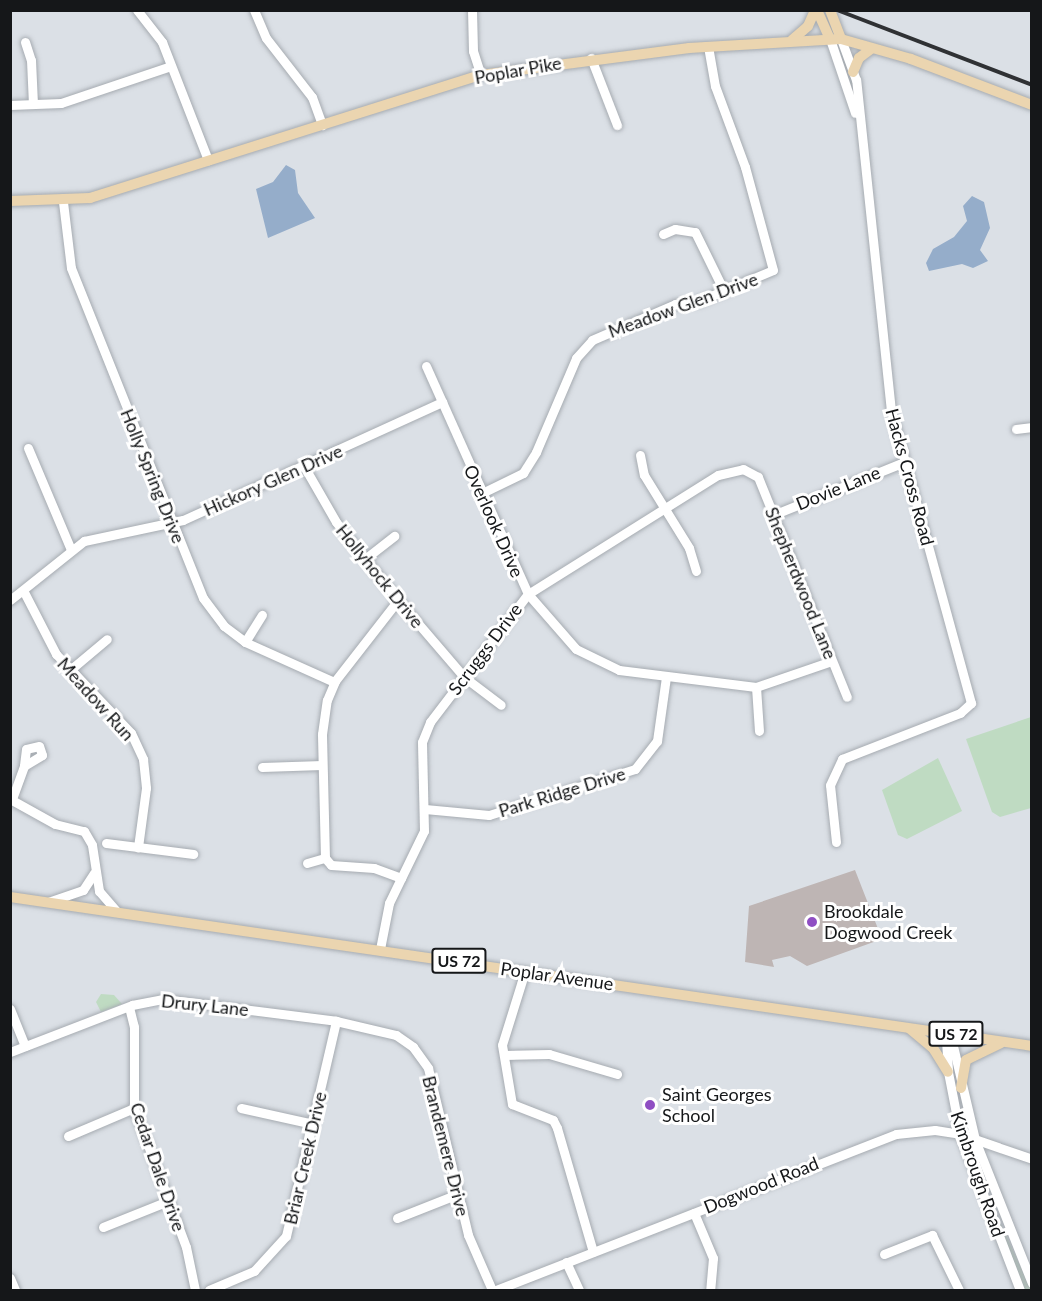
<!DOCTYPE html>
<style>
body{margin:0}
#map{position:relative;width:1042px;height:1301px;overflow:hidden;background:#dbe0e6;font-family:Lato,sans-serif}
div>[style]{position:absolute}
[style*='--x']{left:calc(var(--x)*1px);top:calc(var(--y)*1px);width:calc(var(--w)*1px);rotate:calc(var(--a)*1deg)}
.green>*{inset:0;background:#bfdbc2}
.water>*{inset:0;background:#95adca}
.building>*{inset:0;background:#beb5b4}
.roads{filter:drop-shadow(0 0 2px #a6abb1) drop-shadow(0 0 2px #a6abb1)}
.minor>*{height:9px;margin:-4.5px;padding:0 4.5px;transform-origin:4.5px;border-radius:4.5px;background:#fff}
.major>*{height:10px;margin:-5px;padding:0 5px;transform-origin:5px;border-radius:5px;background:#ebd5b0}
.rail>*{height:4px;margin-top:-2px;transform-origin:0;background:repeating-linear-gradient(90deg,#fff 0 4.5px,#2f3134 0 9px);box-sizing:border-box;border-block:2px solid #2f3134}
.dots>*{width:16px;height:16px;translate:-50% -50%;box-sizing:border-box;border:3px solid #fff;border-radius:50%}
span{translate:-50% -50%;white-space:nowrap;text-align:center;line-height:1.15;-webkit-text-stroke:6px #fff;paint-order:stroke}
.shield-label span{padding:2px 4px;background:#fff;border:2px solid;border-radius:4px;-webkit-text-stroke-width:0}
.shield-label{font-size:16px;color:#151719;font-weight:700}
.street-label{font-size:18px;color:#151719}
.poi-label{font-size:18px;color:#151719}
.left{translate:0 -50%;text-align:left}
.frame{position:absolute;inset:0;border:12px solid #151719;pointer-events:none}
</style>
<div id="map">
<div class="green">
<i style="clip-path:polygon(1031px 717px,1031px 808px,1000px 817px,992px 812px,966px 739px)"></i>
<i style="clip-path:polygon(938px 758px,962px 811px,907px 839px,898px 835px,882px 790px)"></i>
<i style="clip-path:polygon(101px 994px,114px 995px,122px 1004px,101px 1012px,96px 1002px)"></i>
<i style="clip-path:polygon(974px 1158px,995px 1211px,1031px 1290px,1024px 1290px)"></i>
</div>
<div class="water">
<i style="clip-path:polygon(286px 165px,295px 170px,298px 193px,315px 218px,268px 238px,256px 189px,273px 182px)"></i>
<i style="clip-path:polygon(972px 196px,984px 202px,990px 228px,980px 250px,988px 261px,973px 268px,962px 264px,929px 271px,926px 263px,933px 249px,954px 237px,967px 221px,963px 206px)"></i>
</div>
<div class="building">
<i style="clip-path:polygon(855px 870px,882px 939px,807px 966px,790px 956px,772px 960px,774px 967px,745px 962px,749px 906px)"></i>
</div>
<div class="roads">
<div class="minor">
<i style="--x:137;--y:10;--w:41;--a:52"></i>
<i style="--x:162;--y:42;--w:127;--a:68.7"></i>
<i style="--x:254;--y:10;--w:30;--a:67"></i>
<i style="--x:266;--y:38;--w:75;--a:52.1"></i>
<i style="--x:312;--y:97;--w:30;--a:70"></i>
<i style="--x:472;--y:10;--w:41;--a:88.6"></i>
<i style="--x:473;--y:51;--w:25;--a:72"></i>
<i style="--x:830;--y:39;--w:78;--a:71.3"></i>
<i style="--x:25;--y:42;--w:19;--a:72"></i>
<i style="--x:31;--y:60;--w:44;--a:87.4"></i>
<i style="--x:591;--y:58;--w:72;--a:68.8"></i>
<i style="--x:10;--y:105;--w:51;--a:-2.2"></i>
<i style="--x:61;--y:103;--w:116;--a:-18.6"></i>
<i style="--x:63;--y:202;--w:66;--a:83.1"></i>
<i style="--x:71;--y:268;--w:355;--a:68.2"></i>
<i style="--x:203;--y:598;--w:35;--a:53"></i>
<i style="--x:224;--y:626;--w:26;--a:37"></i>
<i style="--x:245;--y:642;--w:98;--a:24.2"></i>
<i style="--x:663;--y:234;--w:13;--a:-23"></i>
<i style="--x:675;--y:229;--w:20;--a:9"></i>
<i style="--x:695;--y:232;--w:66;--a:63.8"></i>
<i style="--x:426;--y:366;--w:250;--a:65.9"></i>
<i style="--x:528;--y:594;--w:73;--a:48.9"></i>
<i style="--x:576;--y:649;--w:48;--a:26"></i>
<i style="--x:619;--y:670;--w:138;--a:7.1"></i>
<i style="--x:756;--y:687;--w:80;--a:-18.9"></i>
<i style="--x:1016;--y:429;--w:16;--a:-7"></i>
<i style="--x:28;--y:448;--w:111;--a:67.1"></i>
<i style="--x:640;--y:455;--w:20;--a:79"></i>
<i style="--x:644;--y:475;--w:86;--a:58.3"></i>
<i style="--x:689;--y:548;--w:24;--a:73"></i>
<i style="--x:305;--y:468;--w:62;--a:60.1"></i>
<i style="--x:336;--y:522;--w:100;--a:51.5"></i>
<i style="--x:398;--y:600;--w:101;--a:49.4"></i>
<i style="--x:464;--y:677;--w:46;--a:37.1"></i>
<i style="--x:482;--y:493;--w:46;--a:-26"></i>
<i style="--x:523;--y:473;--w:25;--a:-58"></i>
<i style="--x:536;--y:452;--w:102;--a:-66.9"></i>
<i style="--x:576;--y:358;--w:24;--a:-48"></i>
<i style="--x:592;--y:340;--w:90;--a:-23.4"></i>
<i style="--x:675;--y:304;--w:24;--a:-7"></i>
<i style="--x:699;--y:301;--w:80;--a:-22.7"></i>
<i style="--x:773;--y:270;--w:107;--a:-105.2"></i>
<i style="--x:745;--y:167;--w:86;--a:-110.3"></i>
<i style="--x:715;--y:86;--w:40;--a:-100"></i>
<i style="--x:773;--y:515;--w:141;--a:-22"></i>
<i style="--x:366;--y:558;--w:36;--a:-38"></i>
<i style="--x:24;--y:592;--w:70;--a:62.7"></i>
<i style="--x:56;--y:654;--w:109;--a:46.5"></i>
<i style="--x:131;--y:733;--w:29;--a:65"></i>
<i style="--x:143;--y:759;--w:29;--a:84"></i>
<i style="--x:146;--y:788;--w:60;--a:97.7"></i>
<i style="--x:10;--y:600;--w:95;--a:-38.6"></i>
<i style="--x:84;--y:541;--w:101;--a:-12"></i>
<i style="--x:183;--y:520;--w:285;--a:-24.5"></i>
<i style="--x:245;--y:642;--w:32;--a:-58"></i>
<i style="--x:70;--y:670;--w:48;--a:-40"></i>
<i style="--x:756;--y:687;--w:44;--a:86.1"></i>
<i style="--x:262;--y:767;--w:60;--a:-1.9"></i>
<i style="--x:10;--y:799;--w:51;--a:29.1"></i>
<i style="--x:55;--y:824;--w:30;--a:14"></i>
<i style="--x:84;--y:831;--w:16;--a:60"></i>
<i style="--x:92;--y:845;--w:47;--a:81.3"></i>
<i style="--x:99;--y:891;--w:28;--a:49"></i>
<i style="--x:12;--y:799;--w:35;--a:-70"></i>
<i style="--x:24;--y:766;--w:21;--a:-31"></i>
<i style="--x:42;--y:755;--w:9;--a:-108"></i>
<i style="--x:39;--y:746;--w:13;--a:167"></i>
<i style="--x:26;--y:749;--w:17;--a:97"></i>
<i style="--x:425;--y:809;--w:64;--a:5.4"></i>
<i style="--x:489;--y:815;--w:153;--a:-17.5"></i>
<i style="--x:635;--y:769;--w:36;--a:-52"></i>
<i style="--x:657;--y:741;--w:65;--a:-82"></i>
<i style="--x:836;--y:842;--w:57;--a:-96"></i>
<i style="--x:830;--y:785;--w:29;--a:-65"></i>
<i style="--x:842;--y:759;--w:127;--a:-21.3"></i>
<i style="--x:960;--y:713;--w:15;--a:-42"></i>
<i style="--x:971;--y:703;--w:303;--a:-105.3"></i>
<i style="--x:891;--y:411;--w:333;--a:-96"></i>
<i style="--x:856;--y:80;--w:44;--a:-110.1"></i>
<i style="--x:106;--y:843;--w:88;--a:7.2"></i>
<i style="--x:325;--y:858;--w:124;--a:-91.4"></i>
<i style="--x:322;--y:734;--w:34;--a:-82"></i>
<i style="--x:327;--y:700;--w:21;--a:-67"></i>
<i style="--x:335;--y:681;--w:103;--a:-52.1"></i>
<i style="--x:307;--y:863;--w:19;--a:-16"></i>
<i style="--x:325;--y:858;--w:9;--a:49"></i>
<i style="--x:331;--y:865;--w:43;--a:4"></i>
<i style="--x:374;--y:868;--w:29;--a:20"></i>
<i style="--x:48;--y:902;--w:37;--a:-19"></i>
<i style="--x:83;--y:890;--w:20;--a:-57"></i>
<i style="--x:380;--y:949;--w:47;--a:-78.9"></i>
<i style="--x:389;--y:903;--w:80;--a:-64.1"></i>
<i style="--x:424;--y:831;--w:89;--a:-91.3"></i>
<i style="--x:422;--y:742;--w:22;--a:-68"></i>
<i style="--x:430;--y:722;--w:161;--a:-52.6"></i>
<i style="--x:528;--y:594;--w:224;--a:-32.1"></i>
<i style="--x:718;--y:475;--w:26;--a:-13"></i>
<i style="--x:743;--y:469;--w:17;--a:28"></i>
<i style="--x:758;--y:477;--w:237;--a:68"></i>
<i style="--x:525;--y:971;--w:77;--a:107.3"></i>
<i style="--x:502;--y:1045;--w:60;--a:80.4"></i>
<i style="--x:512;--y:1104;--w:44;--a:21.3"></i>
<i style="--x:553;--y:1120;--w:9;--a:63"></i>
<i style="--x:557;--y:1128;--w:129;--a:73.8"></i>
<i style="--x:129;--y:1007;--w:21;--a:76"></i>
<i style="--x:134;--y:1027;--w:81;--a:90"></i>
<i style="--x:134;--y:1108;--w:148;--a:69.5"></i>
<i style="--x:186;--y:1247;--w:44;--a:78.2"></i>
<i style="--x:10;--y:1009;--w:40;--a:68"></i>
<i style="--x:950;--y:1033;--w:9;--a:117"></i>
<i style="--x:946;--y:1041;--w:31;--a:86"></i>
<i style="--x:948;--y:1072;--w:63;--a:79"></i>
<i style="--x:960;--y:1134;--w:167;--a:69"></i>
<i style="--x:950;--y:1033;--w:110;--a:76.8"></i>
<i style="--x:975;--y:1140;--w:154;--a:68.3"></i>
<i style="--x:10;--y:1052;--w:131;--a:-21.1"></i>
<i style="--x:132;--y:1005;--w:32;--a:-11"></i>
<i style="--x:163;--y:999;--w:174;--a:7.2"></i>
<i style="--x:336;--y:1021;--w:62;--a:13.1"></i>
<i style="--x:396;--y:1035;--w:21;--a:35"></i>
<i style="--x:413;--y:1047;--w:26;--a:54"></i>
<i style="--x:428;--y:1068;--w:172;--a:76.5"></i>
<i style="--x:468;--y:1235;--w:60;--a:66.4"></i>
<i style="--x:504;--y:1055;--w:45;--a:-1.3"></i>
<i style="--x:549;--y:1054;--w:71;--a:16.4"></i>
<i style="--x:241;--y:1108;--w:74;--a:12.5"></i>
<i style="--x:68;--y:1136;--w:72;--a:-23"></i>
<i style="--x:694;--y:1213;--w:49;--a:67.1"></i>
<i style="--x:713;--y:1258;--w:32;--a:95"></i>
<i style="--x:397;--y:1218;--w:66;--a:-21.5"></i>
<i style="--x:103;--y:1227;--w:70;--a:-21.8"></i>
<i style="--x:884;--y:1254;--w:52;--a:-21.6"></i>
<i style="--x:932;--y:1235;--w:61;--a:63.9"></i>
<i style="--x:566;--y:1262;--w:31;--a:65"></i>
<i style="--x:10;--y:1278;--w:13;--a:67"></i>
<i style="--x:209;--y:1290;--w:49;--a:-22.9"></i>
<i style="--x:254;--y:1271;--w:47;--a:-47.6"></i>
<i style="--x:286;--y:1236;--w:221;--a:-76.9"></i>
<i style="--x:496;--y:1290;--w:429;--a:-21.3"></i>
<i style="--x:896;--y:1134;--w:39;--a:-6"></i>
<i style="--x:935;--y:1130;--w:25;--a:9"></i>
<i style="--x:960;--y:1134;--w:76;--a:19.1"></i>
</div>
<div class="major">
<i style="--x:817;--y:10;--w:32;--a:66"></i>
<i style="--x:830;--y:10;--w:31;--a:69"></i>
<i style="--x:792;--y:40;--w:21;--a:-41"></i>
<i style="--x:808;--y:26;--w:17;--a:-66"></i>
<i style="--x:853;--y:72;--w:15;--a:-67"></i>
<i style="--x:859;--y:58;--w:15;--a:-37"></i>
<i style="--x:10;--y:201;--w:80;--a:-2.1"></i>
<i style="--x:90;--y:198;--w:410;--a:-17.5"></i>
<i style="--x:481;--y:75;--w:210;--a:-7.4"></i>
<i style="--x:689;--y:48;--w:152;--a:-3.4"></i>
<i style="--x:841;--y:39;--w:73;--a:15.9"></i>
<i style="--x:911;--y:59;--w:129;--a:20.8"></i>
<i style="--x:10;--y:897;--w:1033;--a:8.29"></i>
<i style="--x:910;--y:1029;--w:30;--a:40"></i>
<i style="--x:933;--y:1048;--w:28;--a:58"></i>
<i style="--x:961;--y:1088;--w:28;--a:-80"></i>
<i style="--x:966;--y:1060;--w:39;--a:-26"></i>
</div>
</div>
<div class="rail">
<i style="--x:837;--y:10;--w:209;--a:21"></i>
</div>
<div class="dots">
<i style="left:812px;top:922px;background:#8f4ec3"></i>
<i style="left:650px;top:1105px;background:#8f4ec3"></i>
</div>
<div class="shield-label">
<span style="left:459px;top:961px">US 72</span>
<span style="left:956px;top:1034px">US 72</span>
</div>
<div class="street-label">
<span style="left:518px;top:70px;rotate:-10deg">Poplar Pike</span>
<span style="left:683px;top:305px;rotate:-20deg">Meadow Glen Drive</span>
<span style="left:153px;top:476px;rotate:68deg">Holly Spring Drive</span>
<span style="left:910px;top:477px;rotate:75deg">Hacks Cross Road</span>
<span style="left:273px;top:480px;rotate:-24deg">Hickory Glen Drive</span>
<span style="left:838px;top:488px;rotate:-22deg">Dovie Lane</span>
<span style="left:494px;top:521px;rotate:66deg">Overlook Drive</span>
<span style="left:380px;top:576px;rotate:51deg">Hollyhock Drive</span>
<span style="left:801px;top:583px;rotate:68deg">Shepherdwood Lane</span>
<span style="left:485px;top:649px;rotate:-53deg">Scruggs Drive</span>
<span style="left:96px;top:699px;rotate:48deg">Meadow Run</span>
<span style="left:562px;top:792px;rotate:-17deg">Park Ridge Drive</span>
<span style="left:557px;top:976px;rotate:8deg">Poplar Avenue</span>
<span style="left:205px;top:1005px;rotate:6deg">Drury Lane</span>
<span style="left:446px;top:1146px;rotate:76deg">Brandemere Drive</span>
<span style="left:305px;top:1158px;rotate:-77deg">Briar Creek Drive</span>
<span style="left:158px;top:1167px;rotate:71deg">Cedar Dale Drive</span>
<span style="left:978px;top:1174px;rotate:71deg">Kimbrough Road</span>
<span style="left:761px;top:1185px;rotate:-22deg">Dogwood Road</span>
</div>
<div class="poi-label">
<span class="left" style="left:824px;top:922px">Brookdale<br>Dogwood Creek</span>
<span class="left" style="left:662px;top:1105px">Saint Georges<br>School</span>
</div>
<div class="frame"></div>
</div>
